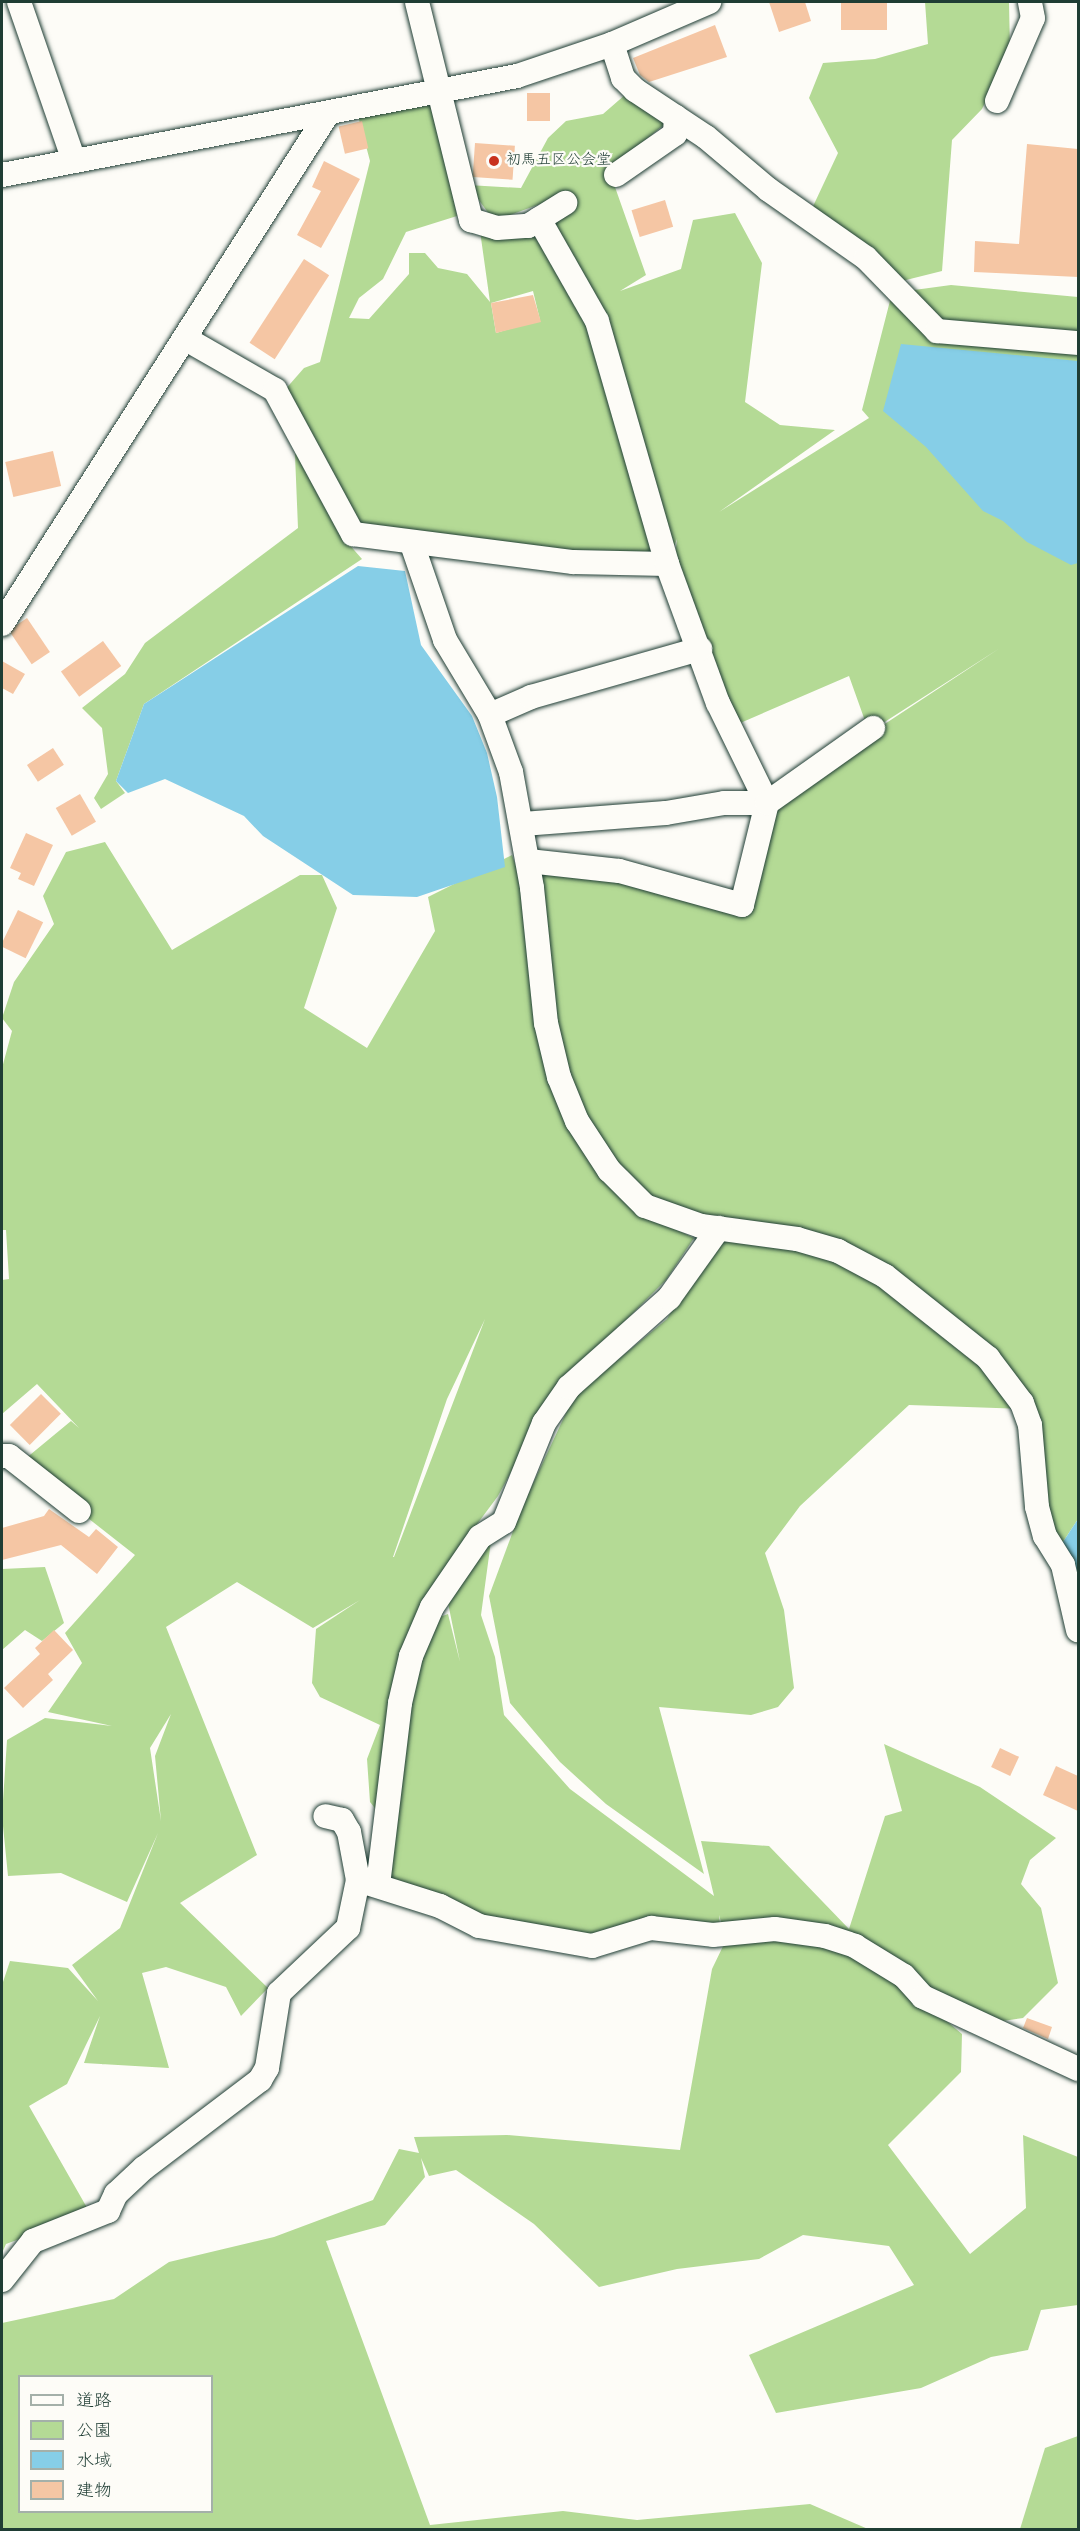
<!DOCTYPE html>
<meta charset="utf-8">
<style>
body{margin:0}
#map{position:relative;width:1080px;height:2531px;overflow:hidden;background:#fdfcf7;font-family:Kalam,"Klee One",sans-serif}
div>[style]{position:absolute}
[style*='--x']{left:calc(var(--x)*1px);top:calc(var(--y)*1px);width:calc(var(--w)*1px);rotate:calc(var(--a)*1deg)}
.green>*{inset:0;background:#b4da95}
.water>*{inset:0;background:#86cee7}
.building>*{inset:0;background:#f5c6a4;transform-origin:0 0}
.roads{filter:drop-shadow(0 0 2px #1f3d34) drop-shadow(0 0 2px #1f3d34)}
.street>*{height:24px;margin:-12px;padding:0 12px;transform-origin:12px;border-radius:12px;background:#fdfcf7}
.dots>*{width:16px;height:16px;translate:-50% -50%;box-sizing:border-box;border:3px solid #fdfcf7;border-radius:50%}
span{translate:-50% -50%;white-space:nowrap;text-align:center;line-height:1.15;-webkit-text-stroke:4.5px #fdfcf7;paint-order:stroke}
.poi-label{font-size:15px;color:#1f3d34}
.left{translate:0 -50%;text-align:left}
.frame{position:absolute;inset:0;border:3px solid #1f3d34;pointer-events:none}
.legend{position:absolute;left:18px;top:2375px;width:195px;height:138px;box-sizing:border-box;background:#fdfcf7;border:2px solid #a4b0a9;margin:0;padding:8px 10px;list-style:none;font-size:18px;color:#1f3d34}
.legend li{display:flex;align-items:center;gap:12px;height:30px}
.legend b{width:30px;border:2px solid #a4b0a9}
</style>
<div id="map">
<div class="green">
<i style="clip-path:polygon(925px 2px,1009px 2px,1010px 52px,982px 109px,952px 140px,942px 271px,902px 281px,808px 217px,838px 153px,809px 98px,823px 63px,875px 59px,928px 44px)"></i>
<i style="clip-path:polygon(evenodd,626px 94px,666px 123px,609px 170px,646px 275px,620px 291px,681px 269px,693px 220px,735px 213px,762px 263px,745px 402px,780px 425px,835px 430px,719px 512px,869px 418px,862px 410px,892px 293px,951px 285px,1078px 297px,1078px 1519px,1061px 1545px,1037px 1507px,1023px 1409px,909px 1405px,800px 1506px,765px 1553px,784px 1610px,794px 1688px,778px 1707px,751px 1715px,659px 1707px,704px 1874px,606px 1804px,560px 1762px,510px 1703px,489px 1596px,522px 1507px,574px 1396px,667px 1319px,718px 1229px,645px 1206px,555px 1095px,589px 1162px,639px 1212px,694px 1238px,666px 1280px,555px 1391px,498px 1496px,460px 1547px,426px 1622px,448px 1614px,460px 1662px,447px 1598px,491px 1541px,481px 1615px,495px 1657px,504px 1715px,570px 1789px,714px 1896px,701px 1841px,769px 1846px,849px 1929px,885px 1816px,902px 1811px,884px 1744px,980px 1787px,1056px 1838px,1030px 1860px,1021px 1884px,1041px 1908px,1058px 1983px,1023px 2018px,982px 2024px,863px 1951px,962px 2034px,961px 2072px,888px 2145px,970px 2254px,1026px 2208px,1023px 2135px,1078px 2157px,1078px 2305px,1041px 2310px,1028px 2350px,991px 2357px,921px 2388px,776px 2413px,749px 2355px,914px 2285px,889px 2246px,803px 2235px,759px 2259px,677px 2269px,599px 2287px,534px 2224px,456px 2170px,429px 2176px,421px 2158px,425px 2177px,385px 2225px,326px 2241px,430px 2525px,563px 2511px,637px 2520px,810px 2504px,868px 2529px,2px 2529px,2px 2323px,114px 2299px,169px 2262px,274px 2237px,373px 2200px,399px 2149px,419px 2153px,414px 2137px,507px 2135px,680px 2150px,712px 1969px,726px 1940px,719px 1915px,721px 1935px,651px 1928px,592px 1946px,378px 1885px,386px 1822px,370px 1802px,367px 1759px,380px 1725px,320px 1697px,312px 1683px,316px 1629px,360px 1600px,313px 1628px,237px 1582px,166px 1627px,257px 1855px,180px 1903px,268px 1988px,241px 2016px,226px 1987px,166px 1967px,142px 1973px,169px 2068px,84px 2063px,100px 2016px,67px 2084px,29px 2106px,90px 2213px,6px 2244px,2px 2253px,2px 1985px,10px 1961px,68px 1968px,98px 2001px,72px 1965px,120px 1928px,158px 1833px,127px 1902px,61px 1873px,8px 1876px,2px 1816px,7px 1740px,45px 1718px,112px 1726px,48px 1712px,82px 1663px,65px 1633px,135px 1555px,19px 1464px,71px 1421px,79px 1428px,37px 1384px,2px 1414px,2px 1280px,9px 1279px,6px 1230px,2px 1230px,2px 1068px,12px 1031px,2px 1018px,14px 982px,54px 924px,43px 896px,66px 852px,105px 842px,172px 950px,300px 875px,322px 875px,337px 908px,304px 1008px,367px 1048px,435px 931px,428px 897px,512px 855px,536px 924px,536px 866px,630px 878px,749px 914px,772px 810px,865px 737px,1000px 648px,869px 732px,849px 676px,738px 724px,674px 564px,677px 539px,667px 564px,353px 534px,283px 392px,304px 368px,320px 362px,370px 161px,358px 116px,440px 104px,442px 140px,457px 216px,406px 232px,383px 279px,359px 298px,349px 318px,369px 319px,409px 274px,409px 253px,425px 253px,438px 268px,467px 274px,490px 302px,480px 231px,499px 233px,554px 199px,494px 221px,468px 185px,521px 188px,548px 138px,566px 121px,603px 114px,626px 94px,533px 291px,540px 320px,496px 333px,491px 303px,533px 291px,626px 94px,485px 1319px,394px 1557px,393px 1557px,447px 1399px,485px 1319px,626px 94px,171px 1714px,155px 1756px,161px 1821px,150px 1748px,171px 1714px,626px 94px,20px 2376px,212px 2376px,212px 2512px,20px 2512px,20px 2376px)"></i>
<i style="clip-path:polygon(300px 446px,347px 542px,362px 559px,144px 704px,116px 781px,125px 793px,101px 809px,94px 798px,108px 774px,102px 728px,82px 708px,125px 674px,145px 643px,298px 528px,295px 455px)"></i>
<i style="clip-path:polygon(45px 1567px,64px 1623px,42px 1641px,25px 1630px,2px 1650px,2px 1569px)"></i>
<i style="clip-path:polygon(1078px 2436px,1078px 2529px,1020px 2529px,1045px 2448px)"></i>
</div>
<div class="water">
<i style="clip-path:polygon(901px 344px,1078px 361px,1078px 563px,1071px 565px,1027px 542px,1003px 521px,983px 511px,926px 447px,883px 411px)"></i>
<i style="clip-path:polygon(358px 566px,405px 571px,421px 645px,472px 716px,487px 753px,497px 797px,505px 867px,417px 897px,353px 895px,263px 836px,244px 816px,165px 779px,128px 793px,116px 781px,144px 704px)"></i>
<i style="clip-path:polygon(1078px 1519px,1078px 1599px,1061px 1545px)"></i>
</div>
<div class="building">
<i style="clip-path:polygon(769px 2px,805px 2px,811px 21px,779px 32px)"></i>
<i style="left:841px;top:2px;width:46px;height:28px"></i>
<i style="clip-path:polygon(715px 25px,727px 57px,649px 82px,640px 75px,633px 58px)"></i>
<i style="left:527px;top:93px;width:23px;height:28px"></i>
<i style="left:362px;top:121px;width:28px;height:24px;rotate:77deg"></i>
<i style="left:475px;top:143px;width:40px;height:34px;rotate:4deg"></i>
<i style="clip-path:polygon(1027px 144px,1078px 149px,1078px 277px,974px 272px,975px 241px,1019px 244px)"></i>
<i style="clip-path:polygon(324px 161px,360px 179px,321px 248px,297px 235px,321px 191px,312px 187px)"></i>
<i style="left:665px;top:200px;width:28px;height:35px;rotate:73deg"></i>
<i style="left:304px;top:259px;width:30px;height:100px;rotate:33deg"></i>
<i style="clip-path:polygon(533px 295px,541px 322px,496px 333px,491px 303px)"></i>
<i style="left:53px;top:451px;width:36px;height:49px;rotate:77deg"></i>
<i style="left:27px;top:618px;width:41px;height:22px;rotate:56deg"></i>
<i style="left:103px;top:641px;width:31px;height:52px;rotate:54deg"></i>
<i style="clip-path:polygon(2px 661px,25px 674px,13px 694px,2px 688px)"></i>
<i style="left:53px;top:748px;width:20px;height:31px;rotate:57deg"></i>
<i style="left:80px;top:794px;width:32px;height:28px;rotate:60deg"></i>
<i style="clip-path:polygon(26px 833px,53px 845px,34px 886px,18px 879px,21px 873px,10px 868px)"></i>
<i style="left:18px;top:910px;width:28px;height:40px;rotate:26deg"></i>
<i style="left:41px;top:1394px;width:28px;height:44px;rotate:45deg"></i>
<i style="clip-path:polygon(49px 1509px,89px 1537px,96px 1529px,118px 1547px,97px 1574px,61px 1545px,2px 1560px,2px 1528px,44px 1516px)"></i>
<i style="clip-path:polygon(54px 1630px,73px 1650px,48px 1674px,53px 1680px,23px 1708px,4px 1688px,40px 1654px,35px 1648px)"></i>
<i style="left:1000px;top:1748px;width:21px;height:21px;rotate:25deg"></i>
<i style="clip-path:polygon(1056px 1766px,1078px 1776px,1078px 1811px,1043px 1795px)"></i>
<i style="clip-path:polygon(1027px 2018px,1052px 2027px,1048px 2039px,1023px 2028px)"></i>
</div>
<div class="roads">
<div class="street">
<i style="--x:19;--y:2;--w:168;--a:70.9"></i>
<i style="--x:417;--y:2;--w:225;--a:76.1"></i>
<i style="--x:471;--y:220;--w:27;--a:17"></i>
<i style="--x:497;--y:228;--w:31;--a:-4"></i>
<i style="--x:528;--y:226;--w:44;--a:-31.9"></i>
<i style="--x:612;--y:44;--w:36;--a:72"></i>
<i style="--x:623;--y:78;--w:17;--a:45"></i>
<i style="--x:635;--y:90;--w:85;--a:33.5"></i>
<i style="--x:706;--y:137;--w:82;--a:40.1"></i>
<i style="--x:769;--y:190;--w:118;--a:35"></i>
<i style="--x:866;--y:258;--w:102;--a:45.8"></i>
<i style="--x:937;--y:331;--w:142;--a:4.9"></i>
<i style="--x:997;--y:101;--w:90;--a:-66.6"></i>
<i style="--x:1033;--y:18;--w:16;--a:-101"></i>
<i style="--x:2;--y:175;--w:524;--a:-10.88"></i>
<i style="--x:517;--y:76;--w:100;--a:-18.6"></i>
<i style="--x:612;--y:44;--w:106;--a:-23.4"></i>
<i style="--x:616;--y:175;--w:72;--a:-34.8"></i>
<i style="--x:675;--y:134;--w:17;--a:-87"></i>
<i style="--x:539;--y:219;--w:117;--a:60.4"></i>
<i style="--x:597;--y:321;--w:253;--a:73.9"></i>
<i style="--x:186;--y:339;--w:103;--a:29.8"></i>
<i style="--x:275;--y:390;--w:164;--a:61.6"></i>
<i style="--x:353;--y:534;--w:222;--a:7.3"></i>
<i style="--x:573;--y:562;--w:94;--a:1.2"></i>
<i style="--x:667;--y:564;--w:148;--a:69.9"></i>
<i style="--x:718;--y:703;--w:111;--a:63.9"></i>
<i style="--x:767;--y:803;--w:105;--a:103.8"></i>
<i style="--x:742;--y:905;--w:128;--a:-164.5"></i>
<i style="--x:619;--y:871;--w:91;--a:-173.7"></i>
<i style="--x:412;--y:544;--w:102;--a:71"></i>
<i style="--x:445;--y:640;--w:87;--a:59"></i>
<i style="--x:490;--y:715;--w:61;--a:69.8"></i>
<i style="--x:511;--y:772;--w:118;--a:79.7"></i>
<i style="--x:532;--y:888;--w:136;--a:84.1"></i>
<i style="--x:546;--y:1023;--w:56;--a:76.5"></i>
<i style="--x:559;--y:1077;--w:48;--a:67.8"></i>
<i style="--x:577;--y:1121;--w:59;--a:56.9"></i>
<i style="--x:609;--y:1170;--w:51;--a:45"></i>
<i style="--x:645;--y:1206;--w:59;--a:19.7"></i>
<i style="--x:701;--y:1226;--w:97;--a:7.7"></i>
<i style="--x:797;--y:1239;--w:43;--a:16.3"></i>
<i style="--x:838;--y:1251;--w:53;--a:28"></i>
<i style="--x:885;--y:1276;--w:132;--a:38.5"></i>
<i style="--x:988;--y:1358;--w:56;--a:52.9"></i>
<i style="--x:1022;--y:1403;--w:23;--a:70"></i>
<i style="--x:1030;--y:1425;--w:82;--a:85.1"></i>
<i style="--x:1037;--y:1507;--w:30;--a:75"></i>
<i style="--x:1045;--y:1536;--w:34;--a:58"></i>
<i style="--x:1063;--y:1565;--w:67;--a:77"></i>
<i style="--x:2;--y:624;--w:606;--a:-57.46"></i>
<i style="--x:490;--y:715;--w:45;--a:-23.7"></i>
<i style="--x:531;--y:697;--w:176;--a:-15.9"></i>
<i style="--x:523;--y:824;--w:143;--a:-4.4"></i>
<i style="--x:666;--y:813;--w:59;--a:-9.8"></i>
<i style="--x:724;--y:803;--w:43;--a:0"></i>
<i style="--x:767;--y:803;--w:130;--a:-35.3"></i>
<i style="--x:2;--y:1456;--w:7;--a:0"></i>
<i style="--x:9;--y:1456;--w:89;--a:38.2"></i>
<i style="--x:358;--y:1880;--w:86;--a:17.6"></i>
<i style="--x:440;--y:1906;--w:44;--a:27.1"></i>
<i style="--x:479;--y:1926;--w:115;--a:10"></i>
<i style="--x:592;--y:1946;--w:62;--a:-17"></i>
<i style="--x:651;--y:1928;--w:62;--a:6.4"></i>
<i style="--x:713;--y:1935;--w:62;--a:-5.5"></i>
<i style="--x:775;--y:1929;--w:50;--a:8"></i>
<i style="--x:825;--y:1936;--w:32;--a:18"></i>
<i style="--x:855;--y:1946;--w:57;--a:31.5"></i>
<i style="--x:904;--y:1976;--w:28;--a:48"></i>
<i style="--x:923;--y:1997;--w:171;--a:24.9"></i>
<i style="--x:378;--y:1885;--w:183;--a:-83.1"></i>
<i style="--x:400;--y:1703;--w:48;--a:-76.8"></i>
<i style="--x:411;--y:1656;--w:53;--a:-66.8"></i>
<i style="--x:432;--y:1607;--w:85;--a:-55.6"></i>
<i style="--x:480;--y:1537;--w:28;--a:-32"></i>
<i style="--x:504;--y:1522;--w:107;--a:-68"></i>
<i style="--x:544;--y:1423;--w:44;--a:-55.2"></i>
<i style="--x:569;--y:1387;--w:134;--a:-41.7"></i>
<i style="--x:669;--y:1298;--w:86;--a:-54.5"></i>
<i style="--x:2;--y:2280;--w:50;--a:-51.5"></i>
<i style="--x:33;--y:2241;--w:81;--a:-21.8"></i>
<i style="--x:108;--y:2211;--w:19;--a:-65"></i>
<i style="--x:116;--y:2194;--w:38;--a:-43"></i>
<i style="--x:144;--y:2168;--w:146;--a:-37.2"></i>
<i style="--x:260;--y:2080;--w:14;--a:-60"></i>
<i style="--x:267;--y:2068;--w:76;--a:-80.9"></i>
<i style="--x:279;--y:1993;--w:95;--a:-43.3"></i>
<i style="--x:348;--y:1928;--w:49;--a:-78.2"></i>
<i style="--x:358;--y:1880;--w:49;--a:-100.6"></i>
<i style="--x:349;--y:1832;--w:14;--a:-120"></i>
<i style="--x:342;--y:1820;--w:17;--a:-167"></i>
</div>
</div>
<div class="dots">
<i style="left:494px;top:161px;background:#c8321e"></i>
</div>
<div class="poi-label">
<span class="left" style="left:506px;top:161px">初馬五区公会堂</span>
</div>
<div class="frame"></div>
<ul class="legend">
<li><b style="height:8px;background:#fdfcf7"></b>道路</li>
<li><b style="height:16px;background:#b4da95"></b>公園</li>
<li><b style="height:16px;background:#86cee7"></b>水域</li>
<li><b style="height:16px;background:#f5c6a4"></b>建物</li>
</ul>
</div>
